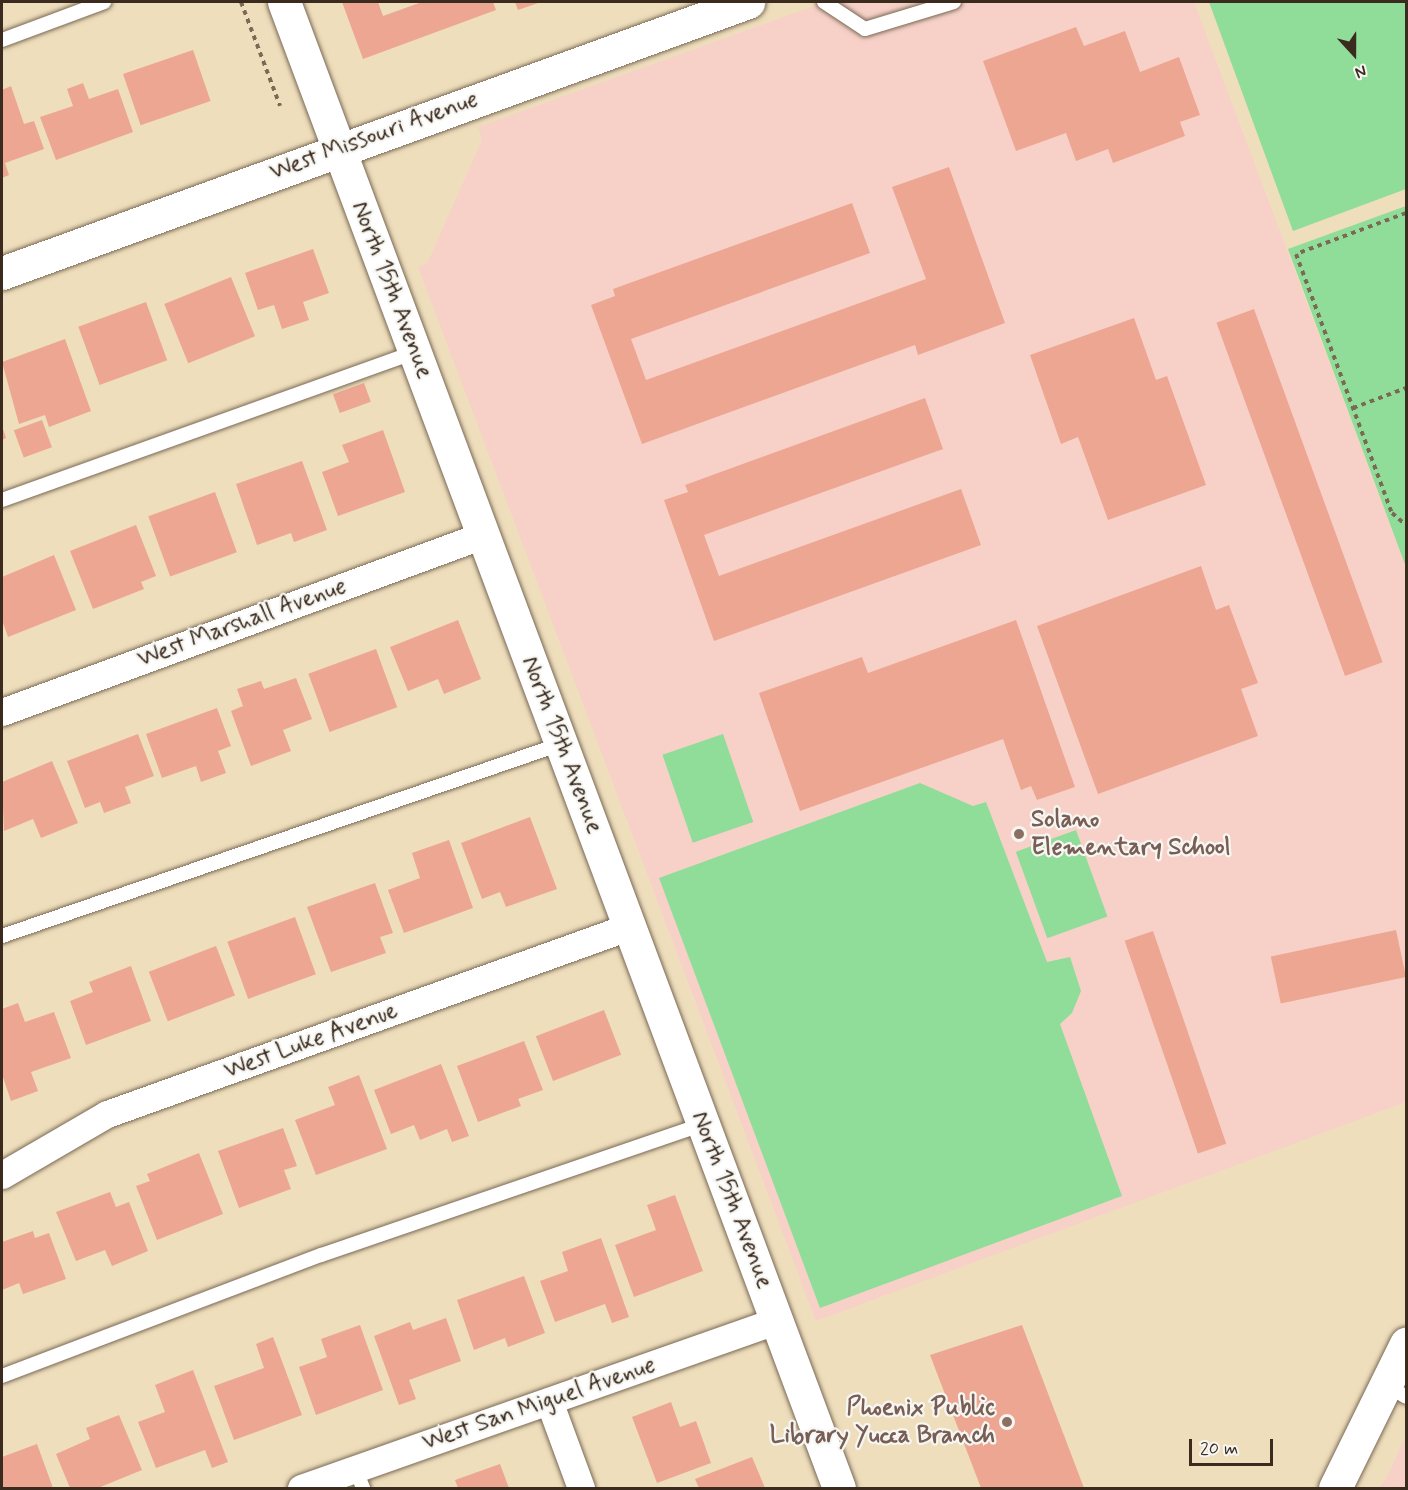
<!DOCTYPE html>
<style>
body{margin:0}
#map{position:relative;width:1408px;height:1490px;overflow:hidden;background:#eedebc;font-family:Mynerve,sans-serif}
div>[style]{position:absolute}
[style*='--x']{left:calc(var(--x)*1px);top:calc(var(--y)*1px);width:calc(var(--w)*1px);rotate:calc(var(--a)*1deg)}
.built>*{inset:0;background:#f7d1c8}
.green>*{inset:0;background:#90dc99;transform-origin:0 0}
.building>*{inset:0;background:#eda692;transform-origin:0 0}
.path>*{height:4px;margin-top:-2px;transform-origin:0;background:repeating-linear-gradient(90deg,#7a6955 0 4.5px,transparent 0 9px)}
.roads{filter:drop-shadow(0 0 2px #7a6955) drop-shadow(0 0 2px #7a6955)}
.service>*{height:14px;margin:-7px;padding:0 7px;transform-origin:7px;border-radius:7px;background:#fff}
.minor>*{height:27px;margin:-13.5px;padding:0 13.5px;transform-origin:13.5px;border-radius:13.5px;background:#fff}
.tertiary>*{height:33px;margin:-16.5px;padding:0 16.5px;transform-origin:16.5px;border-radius:16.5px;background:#fff}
.dots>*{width:16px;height:16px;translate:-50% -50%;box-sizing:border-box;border:3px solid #f6f6f2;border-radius:50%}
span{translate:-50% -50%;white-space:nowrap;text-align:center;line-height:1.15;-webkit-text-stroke:4.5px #f6f6f2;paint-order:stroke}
.street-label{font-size:24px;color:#3b2a1e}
.education-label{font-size:24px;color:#785e54;font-weight:700}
.left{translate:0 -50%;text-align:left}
.right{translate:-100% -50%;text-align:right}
.frame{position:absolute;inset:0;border:3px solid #3b2a1e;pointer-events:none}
.north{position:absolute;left:1324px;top:24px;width:60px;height:60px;-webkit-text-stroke:4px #f6f6f2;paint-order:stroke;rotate:159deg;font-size:16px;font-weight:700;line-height:24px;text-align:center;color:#3b2a1e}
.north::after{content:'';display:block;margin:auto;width:21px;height:27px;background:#3b2a1e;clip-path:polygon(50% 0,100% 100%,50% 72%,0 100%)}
.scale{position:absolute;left:1189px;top:1439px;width:84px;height:27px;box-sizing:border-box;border:3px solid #3b2a1e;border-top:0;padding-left:8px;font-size:18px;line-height:21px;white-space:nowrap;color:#3b2a1e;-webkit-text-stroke:4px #f6f6f2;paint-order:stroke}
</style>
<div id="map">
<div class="built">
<i style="clip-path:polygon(825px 2px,1194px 2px,1406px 567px,1406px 1102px,816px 1321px,418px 267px,427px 264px,482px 140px,478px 127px)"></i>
<i style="clip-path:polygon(1406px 1435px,1406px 1488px,1379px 1488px,1386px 1479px)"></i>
</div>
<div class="green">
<i style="clip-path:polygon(1209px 2px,1406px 2px,1406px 189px,1293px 231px)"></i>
<i style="clip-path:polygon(1406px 206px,1406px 567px,1288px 249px)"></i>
<i style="left:723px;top:734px;width:93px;height:64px;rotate:71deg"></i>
<i style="clip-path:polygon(920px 783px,973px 806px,986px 802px,1047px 962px,1070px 957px,1081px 991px,1072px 1013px,1060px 1024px,1122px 1196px,820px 1308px,659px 878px)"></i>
<i style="left:1076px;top:830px;width:92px;height:64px;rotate:70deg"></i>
</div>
<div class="building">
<i style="clip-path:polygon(342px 2px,378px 2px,383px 16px,422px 2px,493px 2px,496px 10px,363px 59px)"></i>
<i style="clip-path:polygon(515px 2px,541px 2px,518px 10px)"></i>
<i style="clip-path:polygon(1076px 27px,1084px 46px,1125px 31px,1140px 72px,1179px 57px,1200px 115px,1180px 122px,1185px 136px,1113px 163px,1108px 149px,1076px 161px,1066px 133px,1016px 151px,983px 61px)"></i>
<i style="left:193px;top:50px;width:54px;height:74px;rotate:71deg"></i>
<i style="clip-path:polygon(83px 83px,89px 99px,118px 89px,133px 132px,56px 160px,40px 117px,73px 106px,67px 89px)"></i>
<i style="clip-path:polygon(11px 86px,24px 124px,34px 121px,44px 149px,5px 163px,9px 175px,2px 178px,2px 90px)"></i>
<i style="clip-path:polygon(949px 167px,1005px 323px,918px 355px,915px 345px,642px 444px,591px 305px,615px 296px,613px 289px,852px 203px,870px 253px,631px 339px,646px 380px,926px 279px,892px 187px)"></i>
<i style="clip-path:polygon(313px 249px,329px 293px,303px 302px,309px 320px,282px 329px,274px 305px,258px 310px,245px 273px)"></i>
<i style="left:231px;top:277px;width:64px;height:72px;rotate:68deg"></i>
<i style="left:146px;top:302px;width:62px;height:72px;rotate:70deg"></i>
<i style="left:1254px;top:309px;width:376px;height:40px;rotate:70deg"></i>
<i style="clip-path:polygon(1134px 318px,1156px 380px,1167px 376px,1206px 485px,1108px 520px,1078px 437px,1061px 444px,1030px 355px)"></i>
<i style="clip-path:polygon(65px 339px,91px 411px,49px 427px,45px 415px,19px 424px,2px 362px)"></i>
<i style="left:364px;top:383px;width:20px;height:33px;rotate:70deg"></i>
<i style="clip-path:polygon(925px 398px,943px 449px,704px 535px,719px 576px,961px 489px,981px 545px,714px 641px,664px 500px,688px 492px,685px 485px)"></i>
<i style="left:42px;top:420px;width:29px;height:30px;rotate:70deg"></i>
<i style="clip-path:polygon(2px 426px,6px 438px,2px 440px)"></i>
<i style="clip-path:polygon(383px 430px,405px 492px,338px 516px,322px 472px,349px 462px,342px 445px)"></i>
<i style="clip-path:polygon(302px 461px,327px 530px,294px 542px,291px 533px,257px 545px,236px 484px)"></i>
<i style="left:215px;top:492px;width:64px;height:71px;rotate:70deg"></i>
<i style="clip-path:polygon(136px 525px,156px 576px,141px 582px,144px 589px,93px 609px,70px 551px)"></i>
<i style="clip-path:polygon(54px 555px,76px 610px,8px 637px,2px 620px,2px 577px)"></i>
<i style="clip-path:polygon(1201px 566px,1216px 610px,1229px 605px,1258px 683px,1241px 689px,1258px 736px,1098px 794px,1037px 626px)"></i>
<i style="clip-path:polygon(458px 620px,481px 679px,444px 694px,438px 679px,408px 691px,390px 647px)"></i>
<i style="clip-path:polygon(1016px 620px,1075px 787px,1037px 800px,1031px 786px,1021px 790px,1003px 739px,800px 811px,759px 693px,862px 657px,868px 673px)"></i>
<i style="left:376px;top:649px;width:62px;height:72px;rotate:70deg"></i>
<i style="clip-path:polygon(296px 678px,312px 719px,283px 730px,291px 751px,251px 766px,231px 711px,243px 706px,237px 689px,261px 681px,264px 689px)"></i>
<i style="clip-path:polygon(217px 708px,231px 746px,218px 751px,226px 773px,201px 782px,196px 766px,162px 778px,146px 734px)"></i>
<i style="clip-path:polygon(138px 734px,154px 776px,125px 787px,131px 803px,104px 813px,100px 802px,85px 808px,67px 761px)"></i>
<i style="clip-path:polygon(52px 761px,78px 823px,41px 838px,33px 819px,4px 831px,2px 782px)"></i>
<i style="clip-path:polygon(530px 817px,557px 889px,506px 907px,500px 892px,482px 899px,461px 843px)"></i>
<i style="clip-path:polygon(449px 840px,473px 908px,404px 933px,388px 890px,420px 878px,412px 853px)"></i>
<i style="clip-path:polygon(375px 883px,393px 933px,380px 937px,386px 953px,331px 972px,307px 907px)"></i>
<i style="left:295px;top:917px;width:61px;height:72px;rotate:70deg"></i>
<i style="left:1396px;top:930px;width:48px;height:128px;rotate:78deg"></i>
<i style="left:1153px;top:931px;width:225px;height:30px;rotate:71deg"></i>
<i style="left:216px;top:946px;width:53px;height:72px;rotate:69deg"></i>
<i style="clip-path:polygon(131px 966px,151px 1021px,86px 1045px,70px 1001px,93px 992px,89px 982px)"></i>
<i style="clip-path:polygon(18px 1003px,25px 1022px,54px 1012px,71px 1058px,31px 1072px,38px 1091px,11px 1101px,2px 1074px,2px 1009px)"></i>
<i style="left:604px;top:1010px;width:48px;height:73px;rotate:69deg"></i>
<i style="clip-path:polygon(524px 1041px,543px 1090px,518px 1099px,521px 1106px,478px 1122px,457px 1066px)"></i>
<i style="clip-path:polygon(441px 1064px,469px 1136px,452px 1142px,447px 1129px,420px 1140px,414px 1125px,391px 1134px,374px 1090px)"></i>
<i style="clip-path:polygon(359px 1075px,387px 1149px,316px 1175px,295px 1120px,335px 1105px,328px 1087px)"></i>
<i style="clip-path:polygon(283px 1128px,297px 1166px,284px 1170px,291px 1189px,239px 1208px,218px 1151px)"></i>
<i style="clip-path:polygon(199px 1153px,223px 1214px,157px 1240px,136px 1186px,150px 1181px,147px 1174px)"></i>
<i style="clip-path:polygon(110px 1192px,116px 1207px,129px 1202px,148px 1251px,112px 1266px,105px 1250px,76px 1261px,56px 1212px)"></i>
<i style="clip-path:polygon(675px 1195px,703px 1271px,634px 1297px,615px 1245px,656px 1230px,647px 1205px)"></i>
<i style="clip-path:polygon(33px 1231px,35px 1238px,49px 1233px,66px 1279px,23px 1294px,19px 1283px,2px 1290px,2px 1242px)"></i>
<i style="clip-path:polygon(601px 1238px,629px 1317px,612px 1323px,605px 1304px,555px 1322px,540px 1281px,568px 1271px,562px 1252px)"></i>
<i style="clip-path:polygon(524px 1276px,545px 1333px,508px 1347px,505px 1338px,474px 1350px,457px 1300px)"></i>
<i style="clip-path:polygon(446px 1318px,461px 1361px,409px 1380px,416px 1399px,399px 1405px,374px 1336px,410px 1322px,413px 1330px)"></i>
<i style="clip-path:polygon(360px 1325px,383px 1390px,316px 1415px,299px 1367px,327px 1357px,321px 1339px)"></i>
<i style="clip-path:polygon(1022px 1325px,1084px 1488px,981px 1488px,930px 1355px)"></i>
<i style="clip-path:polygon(273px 1337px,302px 1415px,234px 1440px,214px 1386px,264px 1368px,256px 1344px)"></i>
<i style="clip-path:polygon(193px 1370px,228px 1462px,212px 1468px,205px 1450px,156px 1468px,138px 1422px,165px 1412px,155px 1385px)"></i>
<i style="clip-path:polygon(671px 1402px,680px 1427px,696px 1421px,711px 1463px,657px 1483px,632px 1417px)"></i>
<i style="clip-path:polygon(119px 1415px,142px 1470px,98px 1488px,70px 1488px,56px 1454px,90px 1439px,86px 1428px)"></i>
<i style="clip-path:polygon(37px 1444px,53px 1488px,2px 1488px,2px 1457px)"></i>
<i style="clip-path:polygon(752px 1457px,765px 1488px,699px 1488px,695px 1479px)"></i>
<i style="clip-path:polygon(500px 1464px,509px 1488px,458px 1488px,455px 1480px)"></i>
</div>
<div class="path">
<i style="--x:241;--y:2;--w:111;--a:69.4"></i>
<i style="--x:1406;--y:213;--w:117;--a:159.6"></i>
<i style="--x:1296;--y:254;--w:276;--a:69.7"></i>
<i style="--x:1392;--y:513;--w:18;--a:41"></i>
<i style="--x:1353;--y:408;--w:57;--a:-20.7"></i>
</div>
<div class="roads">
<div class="service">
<i style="--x:824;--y:2;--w:49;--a:33.4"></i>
<i style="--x:865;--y:29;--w:93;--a:-16.9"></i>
<i style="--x:2;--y:40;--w:109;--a:-20.4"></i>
<i style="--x:2;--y:500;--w:439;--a:-19.7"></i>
<i style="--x:2;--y:936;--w:591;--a:-18.96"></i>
<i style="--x:2;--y:1376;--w:341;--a:-20.8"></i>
<i style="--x:321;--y:1255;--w:404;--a:-18.9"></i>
<i style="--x:1388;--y:1386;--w:21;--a:31"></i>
<i style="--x:355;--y:1468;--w:22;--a:68"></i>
</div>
<div class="minor">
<i style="--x:2;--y:712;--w:513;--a:-20.2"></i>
<i style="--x:2;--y:1175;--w:121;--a:-30.2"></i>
<i style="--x:107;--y:1114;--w:557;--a:-19.74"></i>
<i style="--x:549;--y:1401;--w:93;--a:69.8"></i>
<i style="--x:301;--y:1488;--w:506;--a:-19.4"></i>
</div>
<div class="tertiary">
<i style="--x:284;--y:2;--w:1586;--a:69.52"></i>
<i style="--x:2;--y:273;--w:794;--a:-19.96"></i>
<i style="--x:1335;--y:1488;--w:161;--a:-63.8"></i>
</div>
</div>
<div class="dots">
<i style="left:1019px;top:834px;background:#8d6e63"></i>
<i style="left:1007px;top:1422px;background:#8d6e63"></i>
</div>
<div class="street-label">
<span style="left:374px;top:136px;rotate:-20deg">West Missouri Avenue</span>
<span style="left:392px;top:290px;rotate:69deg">North 15th Avenue</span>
<span style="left:242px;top:623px;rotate:-20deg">West Marshall Avenue</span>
<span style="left:562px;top:745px;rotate:69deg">North 15th Avenue</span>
<span style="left:311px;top:1041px;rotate:-20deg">West Luke Avenue</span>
<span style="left:732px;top:1200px;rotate:69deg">North 15th Avenue</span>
<span style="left:539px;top:1404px;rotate:-19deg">West San Miguel Avenue</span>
</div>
<div class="education-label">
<span class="left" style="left:1031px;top:834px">Solano<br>Elementary School</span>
<span class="right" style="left:995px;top:1422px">Phoenix Public<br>Library Yucca Branch</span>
</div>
<div class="frame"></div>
<div class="north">N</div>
<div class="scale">20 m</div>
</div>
